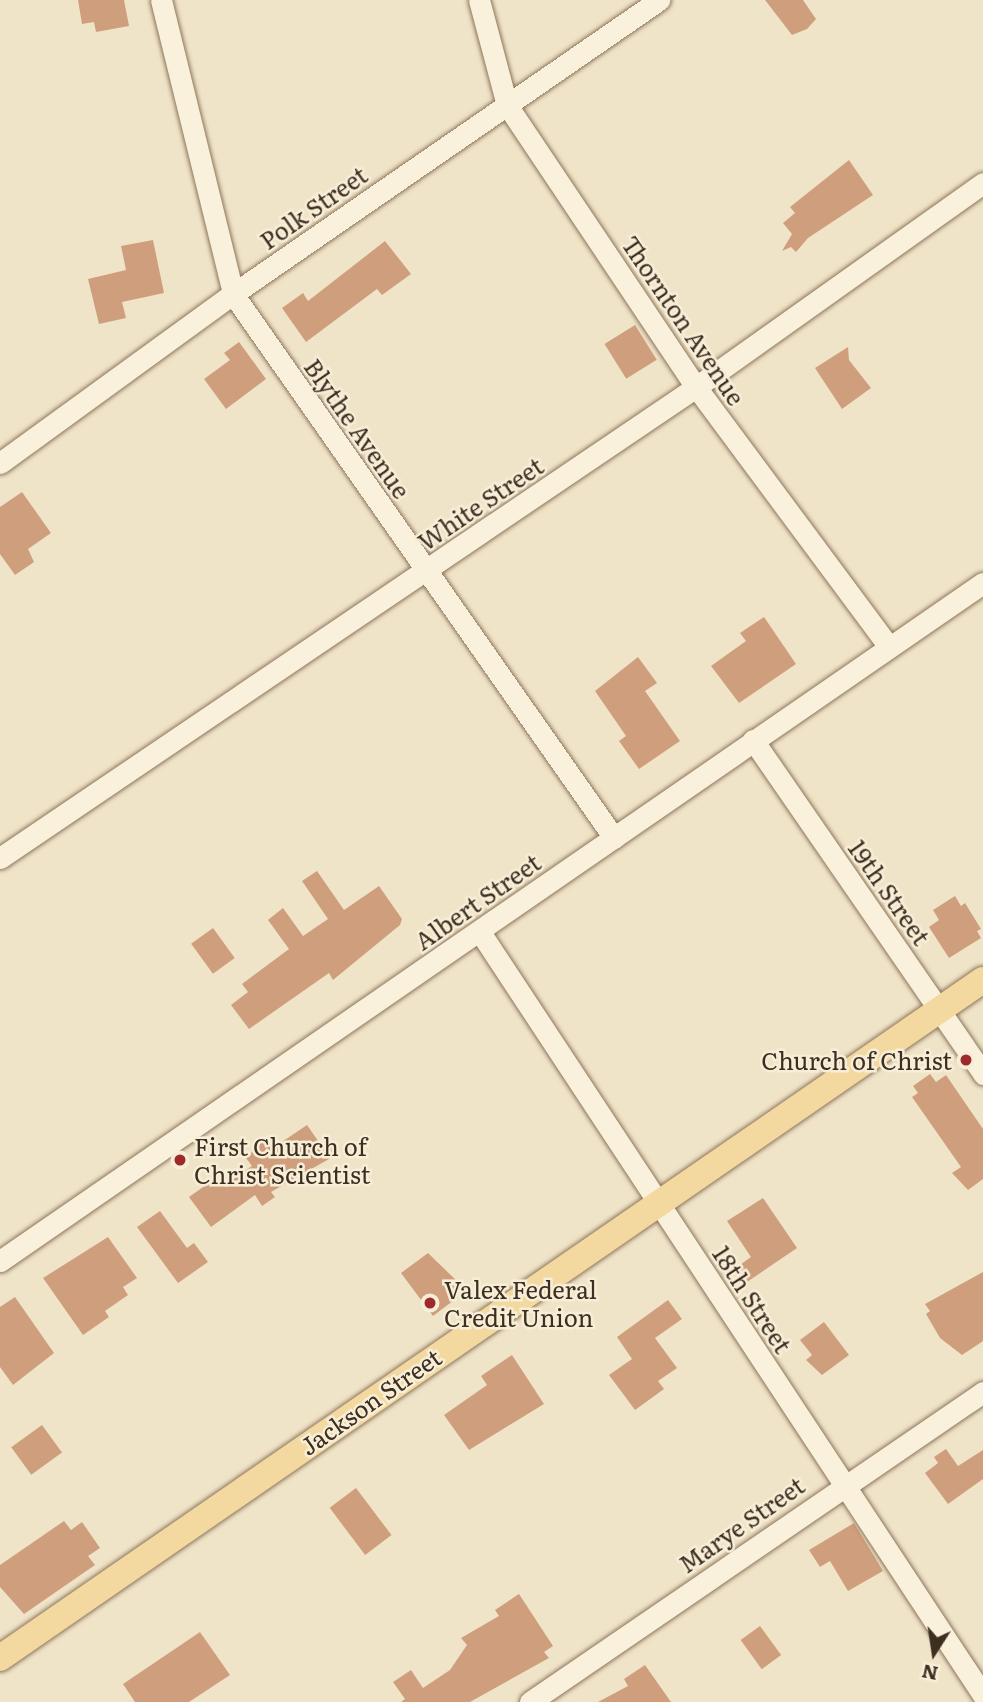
<!DOCTYPE html>
<style>
body{margin:0}
#map{position:relative;width:983px;height:1702px;overflow:hidden;background:#f0e4c8;font-family:Literata,serif}
div>[style]{position:absolute}
[style*='--x']{left:calc(var(--x)*1px);top:calc(var(--y)*1px);width:calc(var(--w)*1px);rotate:calc(var(--a)*1deg)}
.building>*{inset:0;background:#cf9f7d;transform-origin:0 0}
.roads{filter:drop-shadow(0 0 2px #8d765c) drop-shadow(0 0 2px #8d765c)}
.minor>*{height:21px;margin:-10.5px;padding:0 10.5px;transform-origin:10.5px;border-radius:10.5px;background:#faf1dc}
.major>*{height:26px;margin:-13px;padding:0 13px;transform-origin:13px;border-radius:13px;background:#f3d9a0}
.dots>*{width:19px;height:19px;translate:-50% -50%;box-sizing:border-box;border:4px solid #f7eed8;border-radius:50%}
span{translate:-50% -50%;white-space:nowrap;text-align:center;line-height:1.15;-webkit-text-stroke:5px #f7eed8;paint-order:stroke}
.street-label{font-size:24px;color:#3d2e20}
.poi-label{font-size:24px;color:#3d2e20}
.right{translate:-100% -50%;text-align:right}
.left{translate:0 -50%;text-align:left}
.north{position:absolute;left:899px;top:1618px;width:70px;height:70px;-webkit-text-stroke:5px #f7eed8;paint-order:stroke;rotate:192deg;font-size:19px;font-weight:700;line-height:28px;text-align:center;color:#3d2e20}
.north::after{content:'';display:block;margin:auto;width:24px;height:32px;background:#3d2e20;clip-path:polygon(50% 0,100% 100%,50% 72%,0 100%)}
</style>
<div id="map">
<div class="building">
<i style="clip-path:polygon(78px 0,124px 0,129px 26px,96px 32px,94px 22px,82px 24px)"></i>
<i style="clip-path:polygon(765px 0,803px 0,816px 19px,807px 29px,792px 35px)"></i>
<i style="clip-path:polygon(849px 160px,873px 195px,808px 238px,796px 252px,791px 247px,782px 251px,792px 234px,783px 223px,795px 213px,790px 207px)"></i>
<i style="clip-path:polygon(153px 240px,164px 293px,122px 302px,126px 318px,99px 324px,88px 279px,126px 270px,121px 246px)"></i>
<i style="clip-path:polygon(385px 241px,411px 274px,382px 295px,377px 289px,306px 342px,282px 308px,303px 293px,308px 301px)"></i>
<i style="left:635px;top:325px;width:41px;height:36px;rotate:58deg"></i>
<i style="clip-path:polygon(239px 342px,266px 379px,226px 409px,204px 379px,230px 360px,224px 353px)"></i>
<i style="clip-path:polygon(848px 347px,849px 360px,871px 388px,842px 409px,815px 368px)"></i>
<i style="clip-path:polygon(22px 492px,51px 533px,28px 549px,34px 562px,15px 575px,0 554px,0 507px)"></i>
<i style="clip-path:polygon(764px 617px,796px 664px,739px 703px,711px 666px,746px 641px,740px 633px)"></i>
<i style="clip-path:polygon(638px 657px,657px 683px,645px 691px,680px 741px,639px 769px,619px 741px,626px 736px,595px 691px)"></i>
<i style="clip-path:polygon(317px 871px,344px 910px,379px 886px,402px 919px,400px 925px,333px 980px,329px 973px,249px 1029px,231px 1005px,248px 992px,242px 984px,289px 949px,268px 920px,283px 908px,303px 936px,328px 919px,302px 881px)"></i>
<i style="clip-path:polygon(955px 896px,961px 906px,965px 903px,981px 929px,977px 931px,981px 938px,949px 958px,929px 927px,939px 920px,933px 910px)"></i>
<i style="left:213px;top:928px;width:37px;height:27px;rotate:54deg"></i>
<i style="clip-path:polygon(930px 1074px,936px 1082px,946px 1075px,983px 1129px,983px 1179px,968px 1190px,952px 1173px,961px 1167px,912px 1097px,918px 1093px,913px 1086px)"></i>
<i style="clip-path:polygon(307px 1125px,321px 1145px,327px 1141px,336px 1155px,271px 1192px,275px 1197px,262px 1206px,255px 1195px,211px 1227px,189px 1197px,216px 1178px,223px 1186px,252px 1166px,246px 1158px,266px 1138px,273px 1148px)"></i>
<i style="clip-path:polygon(763px 1198px,797px 1248px,747px 1282px,737px 1267px,751px 1257px,727px 1221px)"></i>
<i style="clip-path:polygon(160px 1211px,187px 1248px,194px 1243px,208px 1262px,178px 1283px,137px 1227px)"></i>
<i style="clip-path:polygon(108px 1237px,137px 1278px,123px 1287px,128px 1295px,105px 1311px,109px 1317px,83px 1335px,43px 1278px)"></i>
<i style="clip-path:polygon(428px 1253px,461px 1285px,452px 1291px,458px 1297px,433px 1316px,401px 1273px)"></i>
<i style="clip-path:polygon(983px 1272px,983px 1341px,962px 1355px,940px 1338px,926px 1314px,930px 1311px,925px 1304px)"></i>
<i style="clip-path:polygon(15px 1297px,54px 1353px,13px 1385px,0 1367px,0 1307px)"></i>
<i style="clip-path:polygon(668px 1300px,682px 1319px,655px 1338px,677px 1368px,658px 1381px,664px 1389px,635px 1410px,609px 1375px,632px 1359px,617px 1337px)"></i>
<i style="clip-path:polygon(824px 1322px,849px 1355px,822px 1375px,806px 1360px,812px 1355px,800px 1340px)"></i>
<i style="clip-path:polygon(512px 1355px,544px 1404px,469px 1450px,444px 1415px,487px 1385px,481px 1376px)"></i>
<i style="left:42px;top:1425px;width:34px;height:38px;rotate:54deg"></i>
<i style="clip-path:polygon(946px 1449px,958px 1466px,983px 1450px,983px 1479px,948px 1504px,925px 1473px,938px 1463px,934px 1457px)"></i>
<i style="left:356px;top:1488px;width:59px;height:33px;rotate:53deg"></i>
<i style="clip-path:polygon(64px 1521px,71px 1530px,82px 1522px,100px 1548px,88px 1556px,95px 1565px,24px 1614px,0 1587px,0 1565px)"></i>
<i style="clip-path:polygon(854px 1523px,883px 1571px,848px 1591px,830px 1561px,820px 1567px,809px 1550px)"></i>
<i style="clip-path:polygon(519px 1594px,553px 1646px,544px 1652px,549px 1658px,470px 1702px,401px 1702px,405px 1699px,393px 1682px,411px 1670px,423px 1688px,450px 1670px,467px 1645px,461px 1638px,499px 1616px,495px 1610px)"></i>
<i style="left:760px;top:1626px;width:36px;height:24px;rotate:54deg"></i>
<i style="clip-path:polygon(200px 1632px,230px 1675px,189px 1702px,135px 1702px,123px 1684px)"></i>
<i style="clip-path:polygon(645px 1665px,671px 1702px,598px 1702px,628px 1686px,624px 1679px)"></i>
</div>
<div class="roads">
<div class="minor">
<i style="--x:161;--y:0;--w:303;--a:76.2"></i>
<i style="--x:233;--y:294;--w:664;--a:54.99"></i>
<i style="--x:479;--y:0;--w:109;--a:75.1"></i>
<i style="--x:507;--y:105;--w:339;--a:56.2"></i>
<i style="--x:696;--y:387;--w:324;--a:53.4"></i>
<i style="--x:0;--y:463;--w:288;--a:-36"></i>
<i style="--x:233;--y:294;--w:518;--a:-34.61"></i>
<i style="--x:753;--y:740;--w:406;--a:55.4"></i>
<i style="--x:0;--y:858;--w:840;--a:-34.09"></i>
<i style="--x:696;--y:387;--w:352;--a:-35.4"></i>
<i style="--x:480;--y:932;--w:914;--a:56.61"></i>
<i style="--x:0;--y:1261;--w:1194;--a:-34.6"></i>
<i style="--x:530;--y:1702;--w:549;--a:-34.38"></i>
</div>
<div class="major">
<i style="--x:0;--y:1658;--w:1194;--a:-34.6"></i>
</div>
</div>
<div class="dots">
<i style="left:966px;top:1060px;background:#9e2a2b"></i>
<i style="left:180px;top:1160px;background:#9e2a2b"></i>
<i style="left:430px;top:1303px;background:#9e2a2b"></i>
</div>
<div class="street-label">
<span style="left:313px;top:207px;rotate:-35deg">Polk Street</span>
<span style="left:684px;top:320px;rotate:56deg">Thornton Avenue</span>
<span style="left:358px;top:428px;rotate:55deg">Blythe Avenue</span>
<span style="left:480px;top:503px;rotate:-34deg">White Street</span>
<span style="left:890px;top:892px;rotate:55deg">19th Street</span>
<span style="left:477px;top:901px;rotate:-35deg">Albert Street</span>
<span style="left:753px;top:1299px;rotate:57deg">18th Street</span>
<span style="left:370px;top:1401px;rotate:-35deg">Jackson Street</span>
<span style="left:741px;top:1524px;rotate:-35deg">Marye Street</span>
</div>
<div class="poi-label">
<span class="right" style="left:952px;top:1060px">Church of Christ</span>
<span class="left" style="left:194px;top:1160px">First Church of<br>Christ Scientist</span>
<span class="left" style="left:444px;top:1303px">Valex Federal<br>Credit Union</span>
</div>
<div class="north">N</div>
</div>
